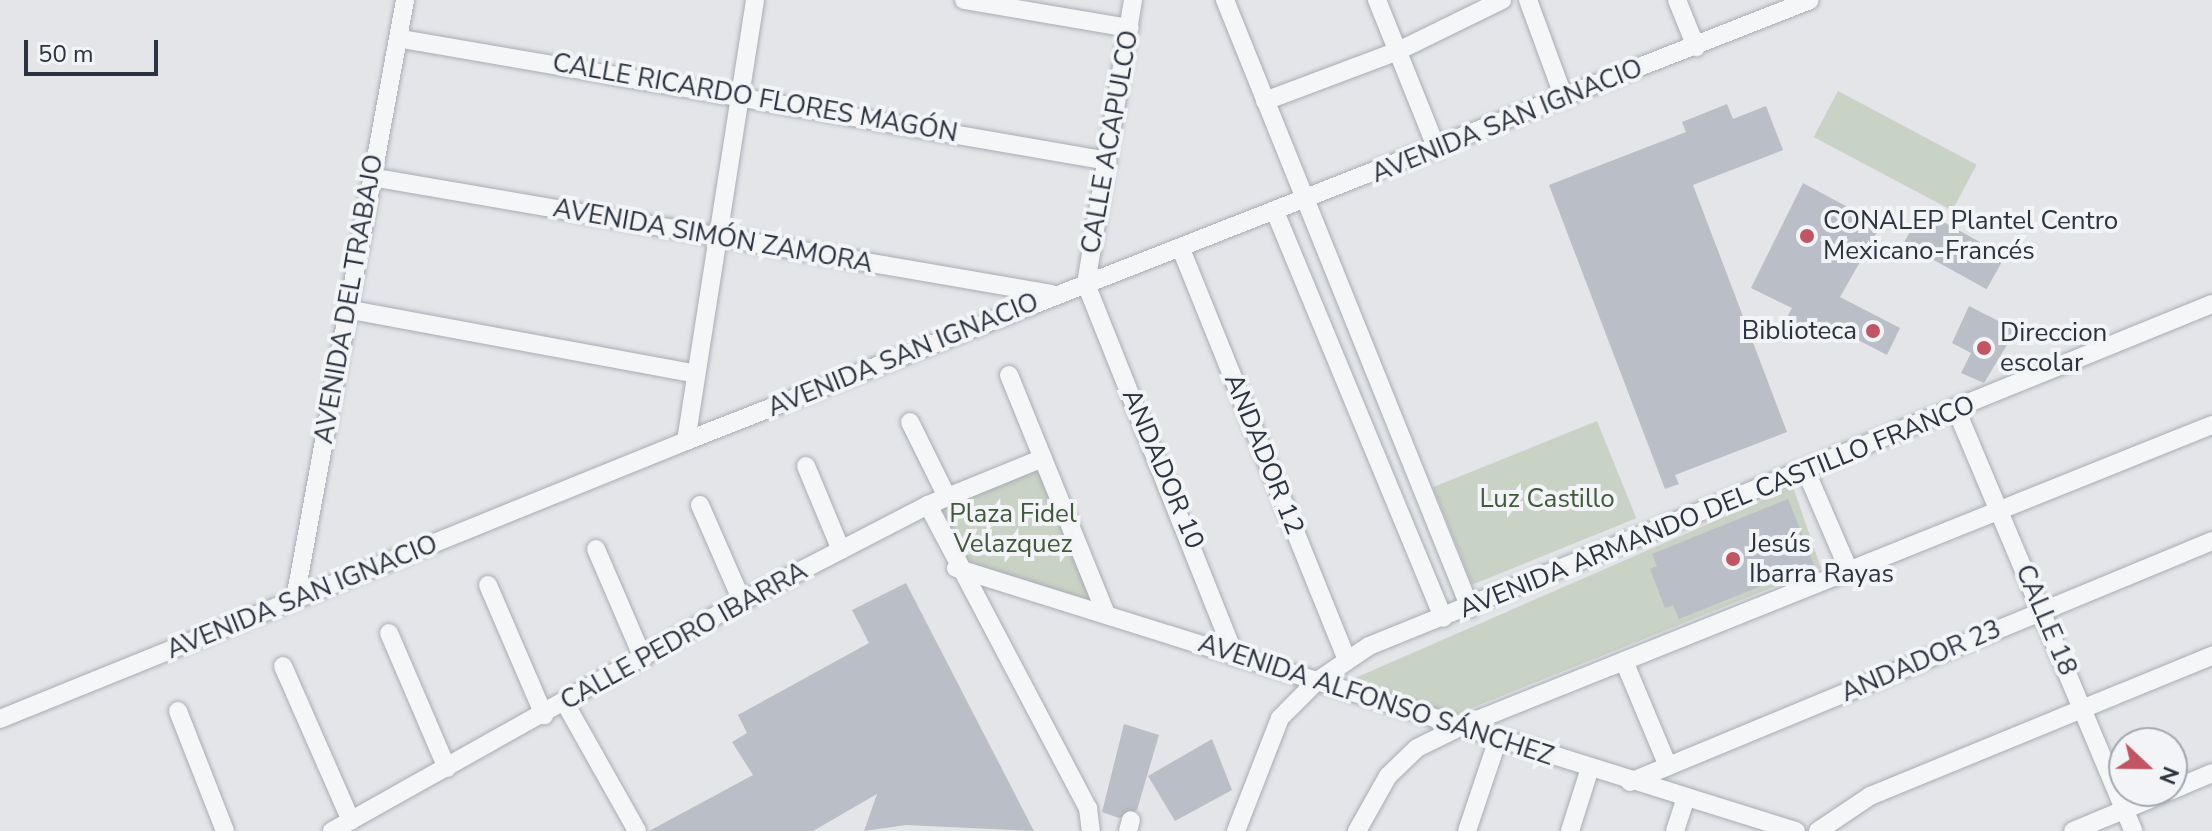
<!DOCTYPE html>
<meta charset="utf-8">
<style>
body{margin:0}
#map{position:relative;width:2212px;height:831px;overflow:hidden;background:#e3e5e9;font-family:"Nunito Sans",sans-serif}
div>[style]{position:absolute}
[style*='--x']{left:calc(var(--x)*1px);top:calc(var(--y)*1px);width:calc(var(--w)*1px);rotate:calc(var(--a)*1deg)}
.green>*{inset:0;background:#c8d2c5;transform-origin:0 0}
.building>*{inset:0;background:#babec6;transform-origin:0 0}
.roads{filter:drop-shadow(0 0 2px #a8acb3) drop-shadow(0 0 2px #a8acb3)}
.minor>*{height:18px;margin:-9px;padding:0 9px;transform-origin:9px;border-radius:9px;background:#f5f6f8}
.dots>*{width:22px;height:22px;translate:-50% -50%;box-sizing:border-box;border:4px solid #f2f4f7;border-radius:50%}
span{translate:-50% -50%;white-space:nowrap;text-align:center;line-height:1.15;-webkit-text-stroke:8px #f2f4f7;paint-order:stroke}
.street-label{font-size:26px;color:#2c3340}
.poi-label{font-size:26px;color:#2c3340}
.left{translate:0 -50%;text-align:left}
.right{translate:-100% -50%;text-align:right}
.park-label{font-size:26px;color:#405a3b}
.north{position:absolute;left:2108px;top:727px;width:80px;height:80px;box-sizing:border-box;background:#f2f4f7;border:2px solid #a3a7ae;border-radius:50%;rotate:112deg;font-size:22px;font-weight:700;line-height:32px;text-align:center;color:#2c3340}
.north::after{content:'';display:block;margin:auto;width:28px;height:36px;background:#c15563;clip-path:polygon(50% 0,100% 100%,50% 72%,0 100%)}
.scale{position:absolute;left:24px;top:40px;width:134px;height:36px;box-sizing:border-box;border:4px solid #2c3340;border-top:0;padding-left:10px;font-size:24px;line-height:28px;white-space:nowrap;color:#2c3340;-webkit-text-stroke:6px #f2f4f7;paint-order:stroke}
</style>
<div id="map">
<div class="green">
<i style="left:1838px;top:91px;width:157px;height:52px;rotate:28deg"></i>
<i style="left:1597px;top:421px;width:105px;height:177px;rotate:68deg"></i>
<i style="clip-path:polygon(1043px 458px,1106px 614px,956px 568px,928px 505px)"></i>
<i style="clip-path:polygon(1793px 487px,1821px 568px,1447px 718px,1339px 685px)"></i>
</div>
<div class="building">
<i style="clip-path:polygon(1727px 104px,1733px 119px,1766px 106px,1783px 150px,1693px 185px,1787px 432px,1675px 475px,1679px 484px,1665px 489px,1549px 185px,1686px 132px,1682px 122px)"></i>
<i style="clip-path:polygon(1803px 183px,1881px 225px,1840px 297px,1900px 328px,1887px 355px,1825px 323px,1819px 335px,1787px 317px,1792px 308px,1751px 288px)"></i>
<i style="left:1922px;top:210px;width:95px;height:38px;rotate:29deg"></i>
<i style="clip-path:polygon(1969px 306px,2016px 330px,1984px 383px,1961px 373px,1971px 353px,1952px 343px)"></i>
<i style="clip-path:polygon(1788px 499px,1814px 565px,1679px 619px,1673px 605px,1665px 608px,1650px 569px,1657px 566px,1652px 554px)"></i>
<i style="clip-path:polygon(906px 583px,1034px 831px,906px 825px,864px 831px,877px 794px,813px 831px,649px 831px,753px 775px,732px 742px,747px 733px,738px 715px,869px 643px,852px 610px)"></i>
<i style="clip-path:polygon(1124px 724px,1159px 735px,1137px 810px,1119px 818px,1102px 812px)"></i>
<i style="clip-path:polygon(1212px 739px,1232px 790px,1175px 821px,1148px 776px)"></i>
</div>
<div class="roads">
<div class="minor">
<i style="--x:964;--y:0;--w:168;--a:9.6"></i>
<i style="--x:1225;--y:0;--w:656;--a:68.05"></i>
<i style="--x:1377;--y:0;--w:161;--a:68.1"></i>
<i style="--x:1528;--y:0;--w:104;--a:69.8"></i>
<i style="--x:1677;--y:0;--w:51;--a:68"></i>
<i style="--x:402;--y:39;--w:716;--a:9.8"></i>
<i style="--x:1265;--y:101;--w:142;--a:-20.6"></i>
<i style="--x:1398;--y:51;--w:116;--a:-26.1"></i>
<i style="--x:371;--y:177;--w:691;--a:9.75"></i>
<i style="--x:1276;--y:214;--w:437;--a:67.5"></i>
<i style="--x:1181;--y:249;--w:442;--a:68"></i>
<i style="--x:1086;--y:284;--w:401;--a:68.2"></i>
<i style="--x:1086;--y:284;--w:288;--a:-80.6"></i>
<i style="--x:346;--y:309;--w:353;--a:10.5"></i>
<i style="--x:1009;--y:375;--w:258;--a:67.9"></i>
<i style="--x:1956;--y:409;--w:458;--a:67.2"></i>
<i style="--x:910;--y:422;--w:84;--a:63.7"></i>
<i style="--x:686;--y:441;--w:446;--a:-81.1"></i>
<i style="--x:806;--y:466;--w:91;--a:67.4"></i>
<i style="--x:1806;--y:471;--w:109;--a:66.7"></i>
<i style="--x:700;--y:505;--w:105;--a:66.4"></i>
<i style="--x:928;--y:505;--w:343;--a:62.2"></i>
<i style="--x:1088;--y:808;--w:23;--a:83"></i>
<i style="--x:596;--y:549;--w:119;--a:66.7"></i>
<i style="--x:956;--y:568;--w:880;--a:17.39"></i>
<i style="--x:488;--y:585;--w:142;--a:66.7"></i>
<i style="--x:295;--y:599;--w:609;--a:-79.59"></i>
<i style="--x:389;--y:633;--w:147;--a:66.8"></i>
<i style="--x:1624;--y:661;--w:114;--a:67.3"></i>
<i style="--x:283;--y:666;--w:169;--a:66.3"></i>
<i style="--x:565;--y:703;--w:147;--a:60.6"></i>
<i style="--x:178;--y:711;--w:129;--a:68.6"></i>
<i style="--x:0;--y:719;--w:740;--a:-22.06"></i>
<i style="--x:686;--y:441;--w:1207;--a:-21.42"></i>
<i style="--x:1630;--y:782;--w:630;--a:-22.49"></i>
<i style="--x:2172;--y:790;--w:43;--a:-23"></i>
<i style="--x:332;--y:831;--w:470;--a:-29.3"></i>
<i style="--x:742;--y:601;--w:209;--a:-27.3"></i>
<i style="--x:928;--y:505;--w:124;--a:-22.2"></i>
<i style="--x:1128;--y:831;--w:11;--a:-75"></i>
<i style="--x:1236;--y:831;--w:121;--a:-68.7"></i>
<i style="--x:1280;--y:718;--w:51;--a:-45"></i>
<i style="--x:1316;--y:682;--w:64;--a:-34.2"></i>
<i style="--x:1369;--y:646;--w:910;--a:-22.08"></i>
<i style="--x:1357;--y:831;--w:63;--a:-60.6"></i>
<i style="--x:1388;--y:776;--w:40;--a:-44"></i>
<i style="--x:1417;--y:748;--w:50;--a:-26.1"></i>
<i style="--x:1462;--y:726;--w:808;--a:-21.87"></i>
<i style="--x:1467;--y:831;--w:97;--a:-71.4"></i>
<i style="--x:1570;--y:831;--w:66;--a:-72.4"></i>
<i style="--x:1675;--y:831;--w:36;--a:-72"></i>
<i style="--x:1818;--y:831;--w:63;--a:-33.9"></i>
<i style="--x:1870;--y:796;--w:370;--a:-22.3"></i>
<i style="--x:2073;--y:831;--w:104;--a:-22.6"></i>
</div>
</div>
<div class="dots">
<i style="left:1807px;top:236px;background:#c15563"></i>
<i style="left:1873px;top:331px;background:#c15563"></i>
<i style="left:1984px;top:348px;background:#c15563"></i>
<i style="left:1733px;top:559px;background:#c15563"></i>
</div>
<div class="street-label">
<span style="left:755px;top:98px;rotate:10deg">CALLE RICARDO FLORES MAGÓN</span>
<span style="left:1507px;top:121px;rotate:-22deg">AVENIDA SAN IGNACIO</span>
<span style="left:1110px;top:142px;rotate:-80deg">CALLE ACAPULCO</span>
<span style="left:713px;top:236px;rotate:10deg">AVENIDA SIMÓN ZAMORA</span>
<span style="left:349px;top:299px;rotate:-80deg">AVENIDA DEL TRABAJO</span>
<span style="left:903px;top:355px;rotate:-22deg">AVENIDA SAN IGNACIO</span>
<span style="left:1264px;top:454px;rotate:68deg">ANDADOR 12</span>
<span style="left:1163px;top:469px;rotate:67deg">ANDADOR 10</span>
<span style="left:1717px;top:507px;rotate:-22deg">AVENIDA ARMANDO DEL CASTILLO FRANCO</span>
<span style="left:302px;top:597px;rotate:-22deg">AVENIDA SAN IGNACIO</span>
<span style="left:2046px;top:620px;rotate:67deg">CALLE 18</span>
<span style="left:684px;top:636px;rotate:-29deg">CALLE PEDRO IBARRA</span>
<span style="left:1921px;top:661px;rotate:-23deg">ANDADOR 23</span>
<span style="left:1376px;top:700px;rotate:18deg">AVENIDA ALFONSO SÁNCHEZ</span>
</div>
<div class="poi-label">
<span class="left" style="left:1823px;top:236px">CONALEP Plantel Centro<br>Mexicano-Francés</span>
<span class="right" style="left:1857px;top:331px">Biblioteca</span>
<span class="left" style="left:2000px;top:348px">Direccion<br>escolar</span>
<span class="left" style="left:1749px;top:559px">Jesús<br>Ibarra Rayas</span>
</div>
<div class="park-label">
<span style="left:1547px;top:499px">Luz Castillo</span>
<span style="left:1013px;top:529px">Plaza Fidel<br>Velazquez</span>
</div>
<div class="north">N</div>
<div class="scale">50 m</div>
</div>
